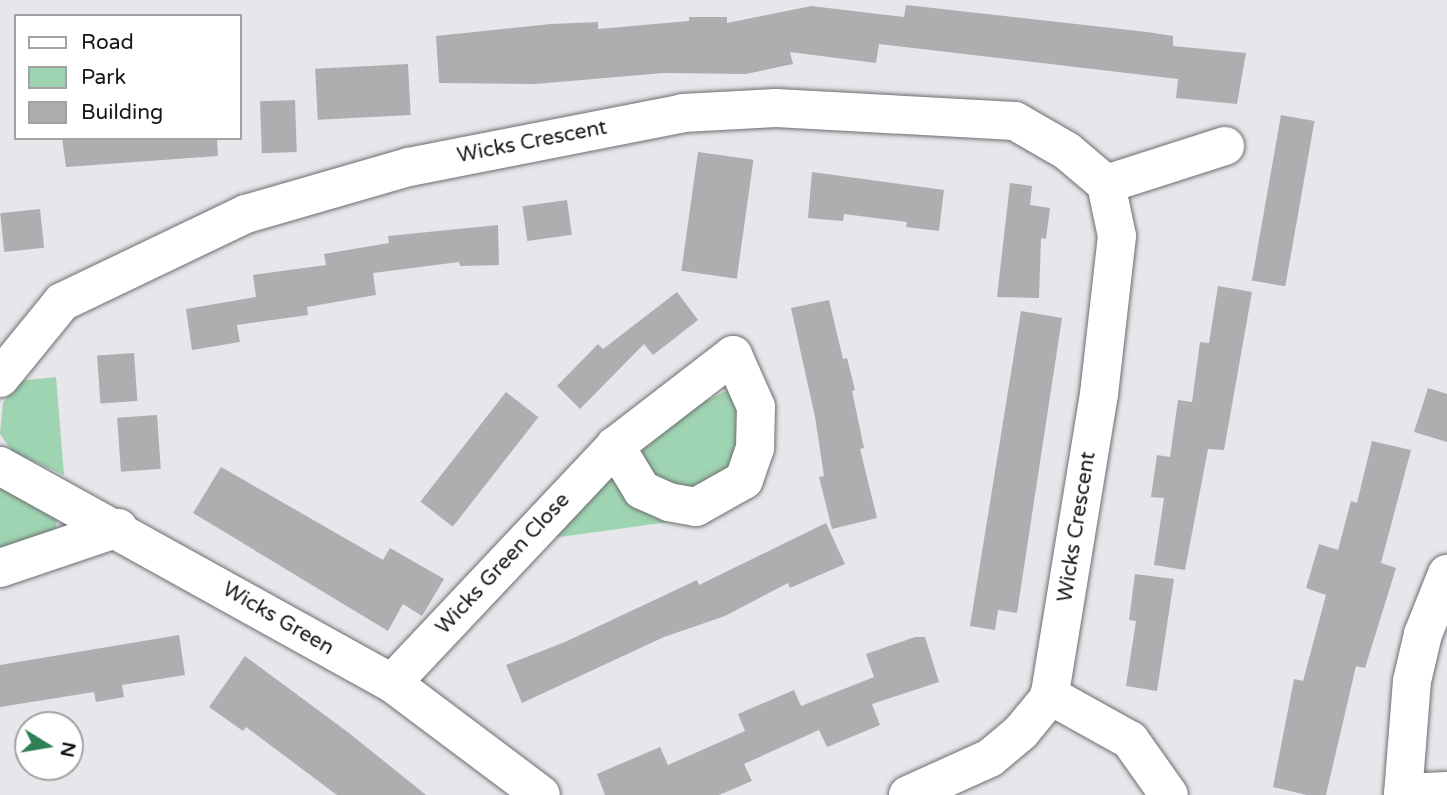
<!DOCTYPE html>
<style>
body{margin:0}
#map{position:relative;width:1447px;height:795px;overflow:hidden;background:#e7e6ea;font-family:"Varela Round",sans-serif}
div>[style]{position:absolute}
[style*='--x']{left:calc(var(--x)*1px);top:calc(var(--y)*1px);width:calc(var(--w)*1px);rotate:calc(var(--a)*1deg)}
.green>*{inset:0;background:#9ed4b1}
.building>*{inset:0;background:#aeaeb1;transform-origin:0 0}
.roads{filter:drop-shadow(0 0 2px #6e6d71) drop-shadow(0 0 2px #6e6d71)}
.minor>*{height:38px;margin:-19px;padding:0 19px;transform-origin:19px;border-radius:19px;background:#fff}
span{translate:-50% -50%;white-space:nowrap;text-align:center;line-height:1.15;-webkit-text-stroke:6px #fff;paint-order:stroke}
.street-label{font-size:21px;color:#161617}
.legend{position:absolute;left:14px;top:14px;width:228px;height:126px;box-sizing:border-box;background:#fff;border:2px solid #a2a2a2;margin:0;padding:9px 12px;list-style:none;font-size:21px;color:#161617}
.legend li{display:flex;align-items:center;gap:14px;height:35px}
.legend b{width:35px;border:2px solid #a2a2a2}
.north{position:absolute;left:14px;top:711px;width:70px;height:70px;box-sizing:border-box;background:#fff;border:2px solid #a2a2a2;border-radius:50%;rotate:101deg;font-size:19px;font-weight:700;line-height:28px;text-align:center;color:#161617}
.north::after{content:'';display:block;margin:auto;width:24px;height:32px;background:#2e8153;clip-path:polygon(50% 0,100% 100%,50% 72%,0 100%)}
</style>
<div id="map">
<div class="green">
<i style="clip-path:polygon(56px 377px,64px 475px,13px 452px,0 434px,3px 403px,18px 381px)"></i>
<i style="clip-path:polygon(730px 389px,744px 417px,735px 461px,676px 521px,538px 540px,678px 415px)"></i>
<i style="clip-path:polygon(0 484px,57px 516px,56px 531px,0 552px)"></i>
</div>
<div class="building">
<i style="clip-path:polygon(906px 5px,1147px 32px,1173px 36px,1173px 46px,1246px 53px,1237px 104px,1176px 98px,1178px 79px,879px 44px,876px 63px,790px 52px,793px 64px,746px 74px,664px 73px,535px 84px,439px 83px,436px 36px,551px 24px,598px 22px,598px 29px,689px 21px,689px 17px,727px 17px,727px 23px,811px 6px,904px 17px)"></i>
<i style="left:408px;top:64px;width:51px;height:93px;rotate:87deg"></i>
<i style="left:295px;top:100px;width:52px;height:35px;rotate:88deg"></i>
<i style="left:1281px;top:115px;width:34px;height:168px;rotate:10deg"></i>
<i style="clip-path:polygon(62px 138px,217px 138px,218px 156px,66px 167px)"></i>
<i style="left:698px;top:152px;width:56px;height:120px;rotate:8deg"></i>
<i style="clip-path:polygon(812px 172px,944px 190px,939px 231px,906px 227px,907px 222px,844px 214px,843px 221px,808px 218px)"></i>
<i style="clip-path:polygon(1010px 183px,1032px 186px,1030px 205px,1050px 208px,1046px 239px,1041px 238px,1039px 298px,997px 297px)"></i>
<i style="left:567px;top:200px;width:35px;height:45px;rotate:82deg"></i>
<i style="left:40px;top:209px;width:39px;height:40px;rotate:84deg"></i>
<i style="clip-path:polygon(498px 225px,499px 265px,460px 266px,459px 262px,373px 273px,376px 295px,307px 307px,308px 315px,237px 325px,240px 342px,192px 350px,186px 309px,256px 297px,253px 275px,326px 265px,324px 254px,389px 243px,388px 236px)"></i>
<i style="clip-path:polygon(1218px 286px,1252px 292px,1224px 450px,1208px 449px,1185px 570px,1154px 565px,1164px 498px,1151px 497px,1157px 455px,1170px 457px,1178px 400px,1192px 402px,1200px 342px,1209px 343px)"></i>
<i style="clip-path:polygon(677px 292px,698px 320px,653px 355px,644px 344px,580px 409px,557px 386px,598px 344px,603px 349px)"></i>
<i style="clip-path:polygon(829px 300px,843px 359px,847px 358px,855px 390px,852px 391px,864px 448px,860px 449px,877px 518px,832px 529px,819px 477px,824px 476px,815px 417px,791px 308px)"></i>
<i style="clip-path:polygon(1021px 311px,1062px 318px,1017px 613px,998px 610px,995px 630px,970px 626px)"></i>
<i style="left:134px;top:353px;width:48px;height:37px;rotate:86deg"></i>
<i style="clip-path:polygon(1428px 388px,1447px 394px,1447px 442px,1414px 432px)"></i>
<i style="left:506px;top:392px;width:41px;height:139px;rotate:38deg"></i>
<i style="left:157px;top:415px;width:54px;height:40px;rotate:86deg"></i>
<i style="clip-path:polygon(1372px 441px,1411px 450px,1381px 563px,1396px 568px,1365px 668px,1356px 666px,1326px 795px,1307px 795px,1273px 787px,1294px 679px,1303px 681px,1326px 595px,1306px 588px,1319px 544px,1338px 550px,1351px 501px,1357px 503px)"></i>
<i style="clip-path:polygon(221px 467px,383px 560px,390px 548px,444px 579px,422px 616px,403px 604px,388px 631px,193px 513px)"></i>
<i style="clip-path:polygon(826px 523px,845px 564px,790px 588px,788px 583px,725px 616px,664px 637px,522px 703px,506px 665px,565px 642px,697px 580px,699px 585px)"></i>
<i style="clip-path:polygon(1135px 574px,1174px 579px,1157px 691px,1126px 686px,1136px 621px,1129px 620px)"></i>
<i style="clip-path:polygon(179px 635px,185px 675px,122px 685px,124px 697px,96px 702px,94px 692px,0 707px,0 665px)"></i>
<i style="clip-path:polygon(915px 637px,925px 637px,939px 682px,872px 704px,880px 725px,827px 747px,819px 730px,744px 764px,752px 781px,719px 795px,605px 795px,597px 774px,660px 747px,668px 765px,745px 731px,738px 714px,794px 690px,801px 706px,874px 677px,866px 654px)"></i>
<i style="clip-path:polygon(245px 656px,349px 733px,426px 795px,337px 795px,246px 727px,243px 731px,209px 707px)"></i>
</div>
<div class="roads">
<div class="minor">
<i style="--x:1106;--y:184;--w:125;--a:-17.7"></i>
<i style="--x:0;--y:378;--w:98;--a:-50.8"></i>
<i style="--x:62;--y:302;--w:204;--a:-25.6"></i>
<i style="--x:246;--y:214;--w:170;--a:-16.1"></i>
<i style="--x:409;--y:167;--w:279;--a:-11.1"></i>
<i style="--x:683;--y:113;--w:93;--a:-3.1"></i>
<i style="--x:776;--y:108;--w:239;--a:3.1"></i>
<i style="--x:1015;--y:121;--w:60;--a:30"></i>
<i style="--x:1067;--y:151;--w:51;--a:40.2"></i>
<i style="--x:1106;--y:184;--w:53;--a:78.1"></i>
<i style="--x:1117;--y:236;--w:159;--a:96.5"></i>
<i style="--x:1099;--y:394;--w:308;--a:99.3"></i>
<i style="--x:1049;--y:698;--w:44;--a:129.5"></i>
<i style="--x:1021;--y:732;--w:40;--a:140"></i>
<i style="--x:990;--y:758;--w:90;--a:155.7"></i>
<i style="--x:0;--y:466;--w:448;--a:29"></i>
<i style="--x:392;--y:683;--w:186;--a:36.9"></i>
<i style="--x:0;--y:568;--w:125;--a:-18.7"></i>
<i style="--x:392;--y:683;--w:325;--a:-46.7"></i>
<i style="--x:615;--y:446;--w:149;--a:-37.6"></i>
<i style="--x:733;--y:355;--w:57;--a:66.1"></i>
<i style="--x:756;--y:407;--w:41;--a:91.4"></i>
<i style="--x:755;--y:448;--w:34;--a:109"></i>
<i style="--x:744;--y:480;--w:55;--a:150.6"></i>
<i style="--x:696;--y:507;--w:27;--a:-170"></i>
<i style="--x:669;--y:502;--w:30;--a:-156"></i>
<i style="--x:642;--y:490;--w:52;--a:-121.5"></i>
<i style="--x:1049;--y:695;--w:93;--a:29.1"></i>
<i style="--x:1130;--y:740;--w:67;--a:54.7"></i>
<i style="--x:1403;--y:793;--w:44;--a:-2.6"></i>
<i style="--x:1403;--y:795;--w:114;--a:-85.5"></i>
<i style="--x:1412;--y:681;--w:48;--a:-76.8"></i>
<i style="--x:1423;--y:634;--w:65;--a:-68.2"></i>
</div>
</div>
<div class="street-label">
<span style="left:532px;top:142px;rotate:-11deg">Wicks Crescent</span>
<span style="left:1077px;top:527px;rotate:-81deg">Wicks Crescent</span>
<span style="left:503px;top:564px;rotate:-47deg">Wicks Green Close</span>
<span style="left:278px;top:619px;rotate:30deg">Wicks Green</span>
</div>
<ul class="legend">
<li><b style="height:9px;background:#fff"></b>Road</li>
<li><b style="height:19px;background:#9ed4b1"></b>Park</li>
<li><b style="height:19px;background:#aeaeb1"></b>Building</li>
</ul>
<div class="north">N</div>
</div>
